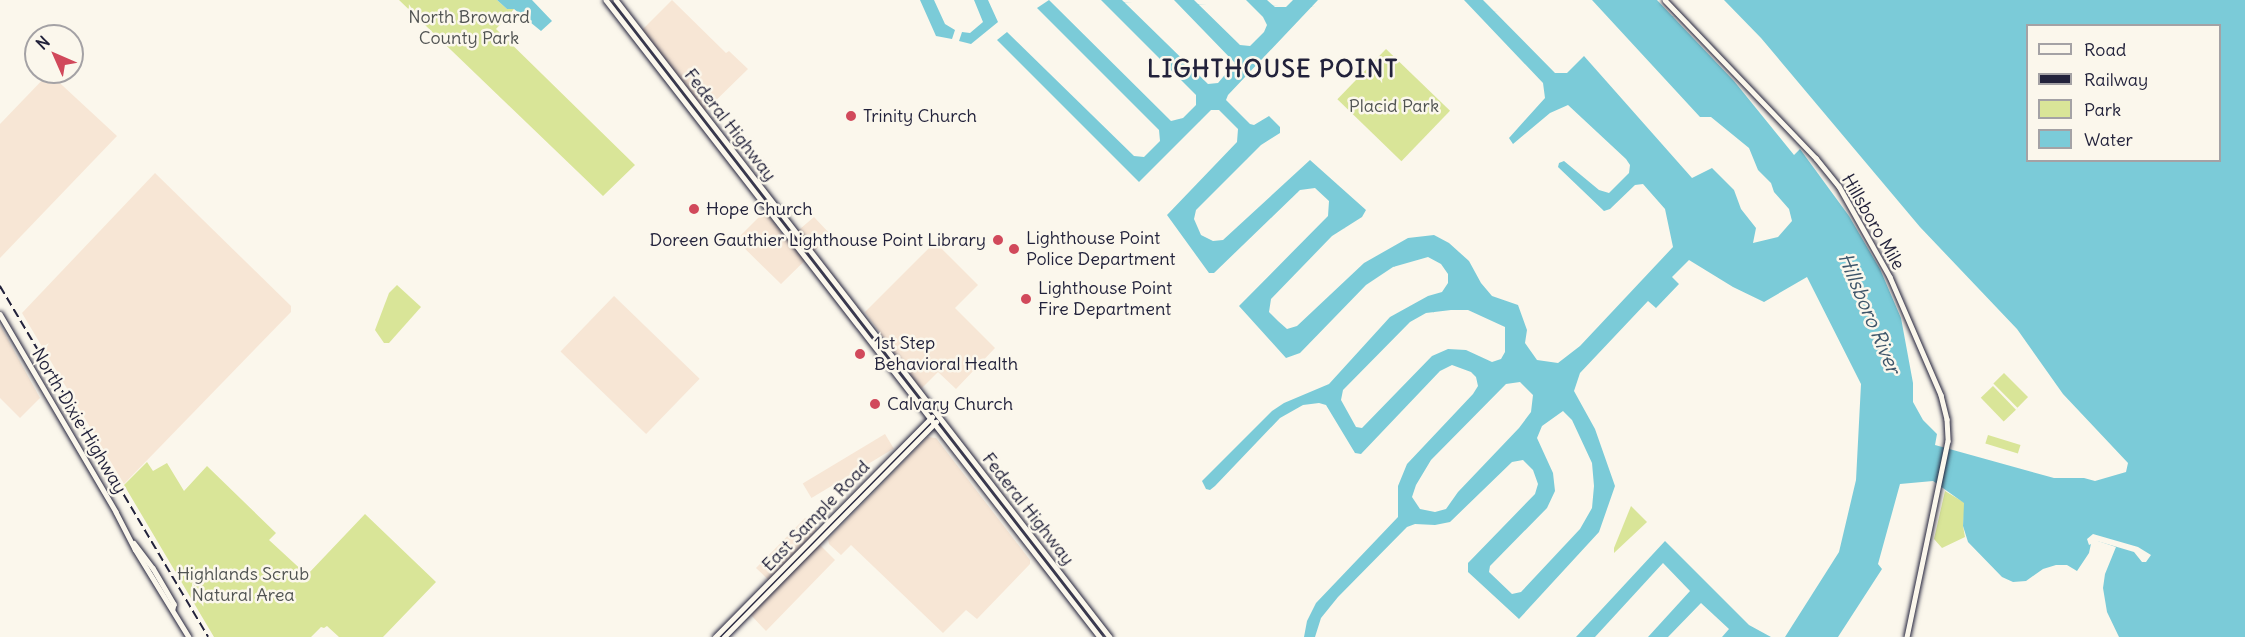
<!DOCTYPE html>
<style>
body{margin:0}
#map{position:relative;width:2245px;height:637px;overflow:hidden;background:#fbf7ec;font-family:Delius,sans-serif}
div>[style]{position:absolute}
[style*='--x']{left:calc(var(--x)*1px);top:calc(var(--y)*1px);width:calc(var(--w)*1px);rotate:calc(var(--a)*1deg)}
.built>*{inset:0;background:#f7e6d5;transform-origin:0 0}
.green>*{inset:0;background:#d9e598;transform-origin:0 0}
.water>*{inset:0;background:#7bcbd8}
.pier>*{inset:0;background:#fbf7ec}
.roads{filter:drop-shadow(0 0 2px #22223b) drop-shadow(0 0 2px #22223b)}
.major>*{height:4.5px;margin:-2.25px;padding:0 2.25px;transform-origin:2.25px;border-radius:2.25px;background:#fbf7ec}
.rail>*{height:1.5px;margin-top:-0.75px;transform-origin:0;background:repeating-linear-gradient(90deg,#22223b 0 9px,transparent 0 13.5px)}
.dots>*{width:16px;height:16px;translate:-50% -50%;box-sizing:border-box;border:3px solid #fbf7ec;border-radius:50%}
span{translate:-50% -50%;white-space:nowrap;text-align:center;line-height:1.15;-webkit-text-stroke:5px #fbf7ec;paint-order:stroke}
.park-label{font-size:18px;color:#505352}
.poi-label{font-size:18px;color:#22223b}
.left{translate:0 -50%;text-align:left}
.right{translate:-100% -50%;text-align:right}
.street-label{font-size:18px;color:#22223b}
.water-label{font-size:20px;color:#3d556a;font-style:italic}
.district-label{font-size:24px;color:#22223b;font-weight:700;letter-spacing:1.5px}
.legend{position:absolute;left:2026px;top:24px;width:195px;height:138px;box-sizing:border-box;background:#fbf7ec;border:2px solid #a4a2a5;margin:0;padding:8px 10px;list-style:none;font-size:18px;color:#22223b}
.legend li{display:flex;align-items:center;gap:12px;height:30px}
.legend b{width:30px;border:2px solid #a4a2a5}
.north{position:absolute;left:24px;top:24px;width:60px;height:60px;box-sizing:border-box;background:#fbf7ec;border:2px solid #a4a2a5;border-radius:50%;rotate:315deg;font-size:16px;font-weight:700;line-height:24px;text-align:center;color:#22223b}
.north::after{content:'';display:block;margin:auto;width:21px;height:27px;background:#d1495b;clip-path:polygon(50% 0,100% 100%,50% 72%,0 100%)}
</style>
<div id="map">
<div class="built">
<i style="clip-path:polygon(672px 0,726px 53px,729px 51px,748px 69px,705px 111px,642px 30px)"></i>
<i style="clip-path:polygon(49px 73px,117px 136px,0 258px,0 124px)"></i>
<i style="clip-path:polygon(155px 173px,291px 306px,291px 312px,124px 484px,22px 313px)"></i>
<i style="clip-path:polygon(765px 211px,787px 240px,814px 217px,831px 235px,781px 284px,736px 240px)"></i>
<i style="clip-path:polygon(935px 242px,978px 285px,955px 308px,995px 348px,956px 389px,938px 372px,921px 389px,865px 312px)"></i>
<i style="left:614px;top:296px;width:119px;height:77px;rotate:44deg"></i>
<i style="clip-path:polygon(0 325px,40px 398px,20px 418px,0 398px)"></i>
<i style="left:885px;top:434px;width:17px;height:96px;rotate:59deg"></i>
<i style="clip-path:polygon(928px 437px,936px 438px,1030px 560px,1030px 564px,977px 619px,966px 610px,943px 633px,851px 545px,841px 555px,829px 544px,828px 539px)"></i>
<i style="clip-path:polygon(805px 518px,817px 529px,811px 536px,835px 560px,766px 631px,750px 614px,777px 588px,756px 568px)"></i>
</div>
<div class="green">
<i style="clip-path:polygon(399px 0,497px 0,507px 9px,514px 9px,496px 29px,635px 165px,603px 196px)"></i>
<i style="left:1386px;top:49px;width:89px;height:70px;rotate:44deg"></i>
<i style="clip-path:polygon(397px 285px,421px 307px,389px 343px,384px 343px,375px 330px,389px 293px)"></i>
<i style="left:2004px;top:373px;width:34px;height:15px;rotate:45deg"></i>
<i style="left:1993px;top:386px;width:33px;height:17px;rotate:46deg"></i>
<i style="left:1988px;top:435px;width:34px;height:9px;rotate:17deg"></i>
<i style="clip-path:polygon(147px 462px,153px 471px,167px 463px,184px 491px,207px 466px,276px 533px,269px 540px,307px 575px,365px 514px,436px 582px,383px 637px,339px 637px,327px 626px,324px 628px,321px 627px,311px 637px,214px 637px,124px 485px)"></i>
<i style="clip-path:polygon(1945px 491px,1965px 503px,1963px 526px,1965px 537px,1942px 548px,1934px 539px)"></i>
<i style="clip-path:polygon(1631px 506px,1647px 522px,1614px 553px,1614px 548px)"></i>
</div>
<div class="water">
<i style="clip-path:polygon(497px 0,532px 0,552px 21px,541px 31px,514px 9px,507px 9px)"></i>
<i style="clip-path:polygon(920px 0,934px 0,945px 24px,955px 30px,952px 39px,936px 36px)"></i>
<i style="clip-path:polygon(974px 0,988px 0,998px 22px,971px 44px,959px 41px,962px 32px,970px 33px,983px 22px)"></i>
<i style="clip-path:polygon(evenodd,1049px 0,1171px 121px,1183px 118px,1196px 105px,1196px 95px,1101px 0,1122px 0,1208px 84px,1218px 83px,1235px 63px,1174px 0,1194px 0,1240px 45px,1250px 46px,1264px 32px,1267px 25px,1263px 17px,1246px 0,1267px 0,1275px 7px,1286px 7px,1293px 0,1318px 0,1228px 95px,1226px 100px,1250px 124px,1254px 125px,1269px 116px,1280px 127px,1280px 133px,1261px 145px,1196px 210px,1194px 219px,1201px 235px,1213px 241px,1223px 240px,1310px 160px,1366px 210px,1362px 217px,1332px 236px,1271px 299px,1269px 312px,1278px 321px,1287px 329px,1297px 326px,1364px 263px,1408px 238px,1434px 235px,1449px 243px,1469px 261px,1481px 283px,1492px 296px,1518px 305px,1527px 330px,1525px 343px,1537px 360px,1558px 363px,1580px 346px,1673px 247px,1665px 209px,1643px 184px,1635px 185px,1610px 209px,1604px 211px,1558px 167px,1559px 163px,1564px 161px,1599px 190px,1609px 193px,1629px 173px,1630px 165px,1626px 159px,1568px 105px,1550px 113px,1513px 144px,1509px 138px,1545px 98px,1543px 83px,1464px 0,1483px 0,1555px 73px,1567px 73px,1584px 56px,1692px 178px,1712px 168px,1734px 190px,1741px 209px,1756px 228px,1753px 243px,1778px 237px,1792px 221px,1789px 209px,1774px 192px,1771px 183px,1758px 170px,1749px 148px,1711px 117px,1700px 117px,1592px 0,1657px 0,1734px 81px,1794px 155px,1800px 149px,1849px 216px,1880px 269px,1901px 318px,1913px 383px,1913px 402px,1923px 420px,1937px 434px,1935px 445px,2054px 478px,2084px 478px,2095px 481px,2126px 472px,2128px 463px,2063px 394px,2017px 329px,1920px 227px,1761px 38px,1724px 0,2245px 0,2245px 637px,2119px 637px,2107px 612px,2103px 588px,2105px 574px,2116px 547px,2092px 539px,2089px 553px,2077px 571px,2067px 565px,2056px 565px,2043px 569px,2026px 581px,2013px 582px,2002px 577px,1968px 542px,1963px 526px,1964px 503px,1933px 481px,1900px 484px,1878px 564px,1882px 569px,1838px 637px,1785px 637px,1839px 552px,1856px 480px,1861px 384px,1807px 277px,1764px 302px,1733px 287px,1689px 260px,1672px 277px,1679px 284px,1656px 308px,1648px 301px,1580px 373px,1574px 391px,1595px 429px,1615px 486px,1599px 532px,1519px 619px,1468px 572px,1468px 563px,1535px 494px,1538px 484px,1533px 470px,1523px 460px,1512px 462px,1450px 522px,1435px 525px,1415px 524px,1407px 527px,1338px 597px,1321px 618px,1315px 637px,1304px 637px,1307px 621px,1316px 603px,1398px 517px,1398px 486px,1407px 464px,1473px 394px,1478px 386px,1476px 377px,1471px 372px,1452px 365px,1440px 371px,1361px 454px,1355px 453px,1326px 405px,1319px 403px,1303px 405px,1280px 418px,1215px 486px,1210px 490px,1206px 489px,1202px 481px,1272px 411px,1284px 403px,1329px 384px,1390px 317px,1428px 296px,1442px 292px,1448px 283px,1448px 274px,1441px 264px,1428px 257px,1393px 267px,1366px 285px,1300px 353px,1286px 358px,1239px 306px,1328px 216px,1329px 201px,1315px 188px,1300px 190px,1214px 273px,1209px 273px,1167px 215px,1237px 142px,1238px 129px,1219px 110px,1211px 110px,1139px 182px,997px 40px,1007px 32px,1134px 156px,1144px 157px,1160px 141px,1159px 130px,1037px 8px,1049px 0,2028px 26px,2220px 26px,2220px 160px,2028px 160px,2028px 26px,1049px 0,1451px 310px,1468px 310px,1505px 327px,1505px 352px,1501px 359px,1492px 362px,1466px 350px,1448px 349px,1432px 356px,1362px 428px,1356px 427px,1341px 400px,1343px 390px,1410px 322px,1426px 313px,1451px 310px,1049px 0,1520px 382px,1533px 395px,1531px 412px,1519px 428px,1458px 492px,1446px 509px,1435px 512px,1420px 509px,1412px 497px,1416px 485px,1431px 460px,1506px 384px,1520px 382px,1049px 0,1563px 411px,1572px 420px,1592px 463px,1594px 486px,1592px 508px,1580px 529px,1550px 561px,1521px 592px,1512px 594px,1489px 572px,1490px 566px,1547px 508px,1555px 491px,1553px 473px,1537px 438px,1542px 426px,1563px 411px)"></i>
<i style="clip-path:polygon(1665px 541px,1749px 625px,1771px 637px,1722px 637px,1729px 629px,1701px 603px,1668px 637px,1648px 637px,1690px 591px,1663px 563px,1595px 637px,1576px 637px)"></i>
</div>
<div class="pier">
<i style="clip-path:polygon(2093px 534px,2138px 547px,2151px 555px,2146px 562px,2142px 562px,2134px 552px,2097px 541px,2089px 545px,2087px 539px)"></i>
</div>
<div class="roads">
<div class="major">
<i style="--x:606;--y:0;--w:806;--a:52.21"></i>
<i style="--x:616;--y:0;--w:806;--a:52.21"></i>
<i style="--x:1665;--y:0;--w:219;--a:46.3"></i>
<i style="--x:1816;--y:158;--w:36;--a:51"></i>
<i style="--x:1839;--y:186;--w:104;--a:60.7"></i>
<i style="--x:1890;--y:277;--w:129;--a:66.6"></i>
<i style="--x:1941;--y:395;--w:25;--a:76"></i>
<i style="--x:1947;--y:419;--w:22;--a:87"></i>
<i style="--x:1948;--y:441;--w:200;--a:101.8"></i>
<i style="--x:0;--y:314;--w:229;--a:59.6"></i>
<i style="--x:116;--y:512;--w:42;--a:62.8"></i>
<i style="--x:135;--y:549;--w:103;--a:58.5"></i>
<i style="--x:134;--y:543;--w:31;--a:53"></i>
<i style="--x:153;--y:568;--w:42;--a:59.7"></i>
<i style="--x:174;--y:604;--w:5;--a:101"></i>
<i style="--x:715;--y:637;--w:309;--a:-45.4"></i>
<i style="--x:724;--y:637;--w:302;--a:-45.4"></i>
</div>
</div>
<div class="rail">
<i style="--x:0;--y:286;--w:408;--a:59.3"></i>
</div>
<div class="dots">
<i style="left:851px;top:116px;background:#d1495b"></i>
<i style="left:694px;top:209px;background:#d1495b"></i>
<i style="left:998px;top:240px;background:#d1495b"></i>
<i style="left:1014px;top:249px;background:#d1495b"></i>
<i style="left:1026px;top:299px;background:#d1495b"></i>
<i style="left:860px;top:354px;background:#d1495b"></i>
<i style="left:875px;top:404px;background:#d1495b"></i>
</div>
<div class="park-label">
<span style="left:469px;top:28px">North Broward<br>County Park</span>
<span style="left:1394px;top:106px">Placid Park</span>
<span style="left:243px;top:585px">Highlands Scrub<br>Natural Area</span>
</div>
<div class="poi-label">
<span class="left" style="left:863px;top:116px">Trinity Church</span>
<span class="left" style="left:706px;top:209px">Hope Church</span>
<span class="left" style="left:1026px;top:249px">Lighthouse Point<br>Police Department</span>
<span class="right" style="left:986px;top:240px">Doreen Gauthier Lighthouse Point Library</span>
<span class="left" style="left:1038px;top:299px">Lighthouse Point<br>Fire Department</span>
<span class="left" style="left:874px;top:354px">1st Step<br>Behavioral Health</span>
<span class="left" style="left:887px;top:404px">Calvary Church</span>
</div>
<div class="street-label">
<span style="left:730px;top:125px;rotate:52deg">Federal Highway</span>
<span style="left:1873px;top:222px;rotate:60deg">Hillsboro Mile</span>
<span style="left:79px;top:421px;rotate:59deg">North Dixie Highway</span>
<span style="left:1028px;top:509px;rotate:52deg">Federal Highway</span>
<span style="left:816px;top:516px;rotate:-46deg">East Sample Road</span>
</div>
<div class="water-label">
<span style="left:1870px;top:313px;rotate:67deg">Hillsboro River</span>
</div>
<div class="district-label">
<span style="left:1273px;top:69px">LIGHTHOUSE POINT</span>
</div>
<ul class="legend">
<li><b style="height:8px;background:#fbf7ec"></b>Road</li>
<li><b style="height:8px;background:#22223b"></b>Railway</li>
<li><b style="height:16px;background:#d9e598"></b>Park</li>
<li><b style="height:16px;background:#7bcbd8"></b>Water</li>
</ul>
<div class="north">N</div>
</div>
